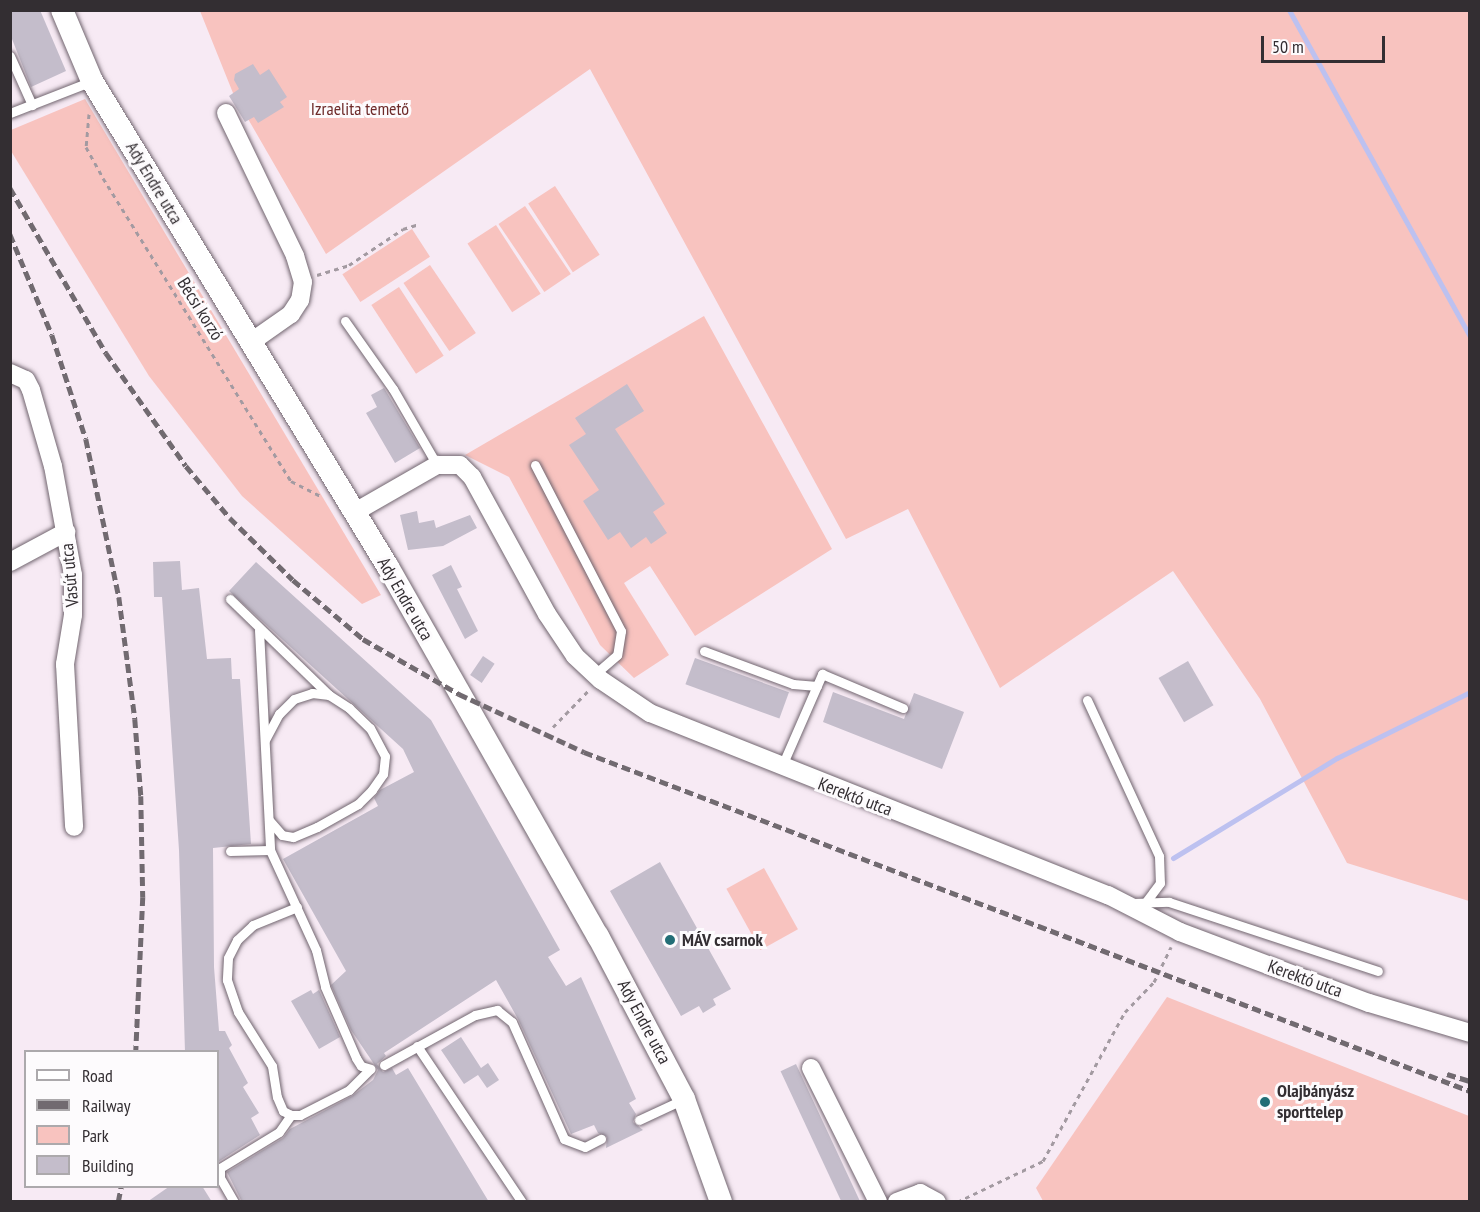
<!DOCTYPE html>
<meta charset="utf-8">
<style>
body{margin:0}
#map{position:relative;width:1480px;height:1212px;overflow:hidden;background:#f7eaf4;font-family:"PT Sans Narrow",sans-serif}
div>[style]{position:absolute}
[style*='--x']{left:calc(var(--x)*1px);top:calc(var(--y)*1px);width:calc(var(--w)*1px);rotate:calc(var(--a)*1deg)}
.green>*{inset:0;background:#f8c3bf;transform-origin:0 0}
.stream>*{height:5px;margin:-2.5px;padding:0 2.5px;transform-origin:2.5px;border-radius:2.5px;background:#bdc1f0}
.building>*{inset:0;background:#c4bdcb;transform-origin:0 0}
.path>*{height:3px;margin-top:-1.5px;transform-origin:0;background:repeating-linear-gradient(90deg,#a39aa1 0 4.5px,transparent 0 9px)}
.roads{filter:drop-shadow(0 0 2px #71656f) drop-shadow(0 0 2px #71656f)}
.service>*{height:9px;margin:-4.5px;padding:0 4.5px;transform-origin:4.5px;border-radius:4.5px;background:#fff}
.minor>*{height:18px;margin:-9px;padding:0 9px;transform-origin:9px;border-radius:9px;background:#fff}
.tertiary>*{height:22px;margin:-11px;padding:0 11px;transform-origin:11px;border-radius:11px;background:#fff}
.rail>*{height:4.5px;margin-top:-2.25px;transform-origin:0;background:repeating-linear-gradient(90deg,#716a70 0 9px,transparent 0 13.5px)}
.dots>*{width:16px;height:16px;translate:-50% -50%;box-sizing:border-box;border:3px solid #fdfbfd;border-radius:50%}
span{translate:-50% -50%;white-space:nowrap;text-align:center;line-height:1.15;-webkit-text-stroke:6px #fdfbfd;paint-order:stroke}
.park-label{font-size:18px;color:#6e2b2a}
.street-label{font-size:18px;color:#332e32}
.poi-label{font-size:18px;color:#332e32;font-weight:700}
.left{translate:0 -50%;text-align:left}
.frame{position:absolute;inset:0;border:12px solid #332e32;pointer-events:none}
.legend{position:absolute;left:24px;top:1050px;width:195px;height:138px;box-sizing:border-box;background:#fdfbfd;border:2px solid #aca9ac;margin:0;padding:8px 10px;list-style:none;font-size:18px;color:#332e32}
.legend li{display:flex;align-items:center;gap:12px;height:30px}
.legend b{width:30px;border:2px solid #aca9ac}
.scale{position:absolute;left:1261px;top:36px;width:124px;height:27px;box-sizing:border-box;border:3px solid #332e32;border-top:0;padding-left:8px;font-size:18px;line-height:21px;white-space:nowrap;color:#332e32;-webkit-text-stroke:4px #fdfbfd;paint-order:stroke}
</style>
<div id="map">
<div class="green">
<i style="clip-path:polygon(200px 11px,1469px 11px,1469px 901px,1347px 863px,1260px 699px,1173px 571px,1000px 688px,908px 509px,846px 539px,590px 69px,326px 254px,233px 93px)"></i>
<i style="clip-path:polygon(85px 99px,381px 595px,362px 604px,242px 496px,149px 376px,11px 151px,11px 130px)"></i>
<i style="left:555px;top:186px;width:82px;height:32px;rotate:57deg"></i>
<i style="left:525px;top:206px;width:82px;height:32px;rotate:56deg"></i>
<i style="left:496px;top:225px;width:82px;height:34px;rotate:57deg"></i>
<i style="left:412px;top:229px;width:33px;height:83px;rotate:57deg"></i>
<i style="left:430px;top:265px;width:82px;height:32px;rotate:56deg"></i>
<i style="left:399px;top:287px;width:82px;height:33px;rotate:57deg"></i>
<i style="clip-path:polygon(704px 316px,832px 549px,695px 636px,650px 566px,624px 583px,669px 655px,634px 678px,600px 645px,509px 477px,465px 455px)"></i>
<i style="left:764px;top:868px;width:70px;height:43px;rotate:61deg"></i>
<i style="clip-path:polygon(1167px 997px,1469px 1116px,1469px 1201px,1043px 1201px,1036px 1188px)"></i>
</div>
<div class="stream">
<i style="--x:1289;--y:10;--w:374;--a:61"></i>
<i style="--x:1173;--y:858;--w:192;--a:-31.4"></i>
<i style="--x:1337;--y:758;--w:148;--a:-26.4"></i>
</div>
<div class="building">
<i style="clip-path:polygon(10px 10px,40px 10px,66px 71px,31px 87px,10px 34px)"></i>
<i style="clip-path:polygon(253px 64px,260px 75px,269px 69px,287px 97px,280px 102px,284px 107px,258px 123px,254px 117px,245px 122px,229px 96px,239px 89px,234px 80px,235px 74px)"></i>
<i style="clip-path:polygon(627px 384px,644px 411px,615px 429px,665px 504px,653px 512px,667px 533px,651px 544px,646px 537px,631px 548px,620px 532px,608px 540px,583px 501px,599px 490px,569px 445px,586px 434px,575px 418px)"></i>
<i style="clip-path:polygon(384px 388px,420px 448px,395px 463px,366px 413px,377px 407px,371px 395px)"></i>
<i style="clip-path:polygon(417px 511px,419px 523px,434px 520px,436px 528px,470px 515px,477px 528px,443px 546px,408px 550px,400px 515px)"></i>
<i style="clip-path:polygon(180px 561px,182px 590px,199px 588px,207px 659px,231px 658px,232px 679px,240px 679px,251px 844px,213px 848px,214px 967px,219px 1031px,225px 1031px,232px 1045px,229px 1048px,248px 1083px,243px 1087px,259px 1113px,251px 1118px,260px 1135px,218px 1162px,218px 1052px,185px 1052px,179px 850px,162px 597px,154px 597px,153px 562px)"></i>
<i style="clip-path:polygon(256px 562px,431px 720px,560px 950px,548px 957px,566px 986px,581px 977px,636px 1099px,629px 1103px,636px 1114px,633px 1122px,643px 1130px,606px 1148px,607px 1137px,598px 1133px,594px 1125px,571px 1134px,518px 1019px,496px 980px,384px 1053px,386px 1056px,377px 1064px,383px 1072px,392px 1068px,396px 1075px,408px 1068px,489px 1202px,242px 1202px,227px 1172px,283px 1138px,290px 1129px,352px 1096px,373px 1080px,378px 1070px,351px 1030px,331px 985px,346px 971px,283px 859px,378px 806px,374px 798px,380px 790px,414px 772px,403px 749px,229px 591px)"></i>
<i style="clip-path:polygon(451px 565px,462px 587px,457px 589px,478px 631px,465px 639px,432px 575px)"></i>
<i style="left:483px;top:656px;width:14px;height:23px;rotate:34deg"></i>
<i style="left:695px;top:658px;width:100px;height:28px;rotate:20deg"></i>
<i style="left:1188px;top:661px;width:51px;height:34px;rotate:60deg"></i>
<i style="clip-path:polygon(833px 692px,904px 719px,914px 693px,964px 712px,942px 769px,823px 722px)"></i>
<i style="clip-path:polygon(660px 862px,731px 989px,713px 999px,716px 1005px,703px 1013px,699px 1006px,681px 1016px,610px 891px)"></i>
<i style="clip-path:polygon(311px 990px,313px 994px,319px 990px,340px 1037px,319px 1049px,291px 1001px)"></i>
<i style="clip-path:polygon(461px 1037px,481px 1068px,488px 1063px,499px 1080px,487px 1088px,478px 1075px,464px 1084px,441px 1050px)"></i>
<i style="left:796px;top:1064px;width:152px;height:17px;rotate:65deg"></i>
<i style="clip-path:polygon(170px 1186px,202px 1186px,212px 1202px,147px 1202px)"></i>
</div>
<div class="path">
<i style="--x:89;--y:114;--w:33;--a:95"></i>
<i style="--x:86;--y:147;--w:35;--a:61"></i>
<i style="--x:103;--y:178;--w:357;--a:58.2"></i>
<i style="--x:291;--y:481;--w:34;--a:27"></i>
<i style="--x:317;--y:275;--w:34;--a:-17"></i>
<i style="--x:349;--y:265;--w:65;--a:-33.7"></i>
<i style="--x:403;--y:229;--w:17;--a:-17"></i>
<i style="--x:553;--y:727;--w:50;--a:-45.8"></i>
<i style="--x:957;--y:1202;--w:95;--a:-25.5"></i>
<i style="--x:1043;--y:1161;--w:170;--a:-61.2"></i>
<i style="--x:1125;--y:1012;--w:42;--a:-46"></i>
<i style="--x:1154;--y:982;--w:39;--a:-64"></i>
</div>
<div class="roads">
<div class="service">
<i style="--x:10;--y:56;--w:54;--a:65.8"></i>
<i style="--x:10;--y:113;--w:88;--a:-21.3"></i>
<i style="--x:345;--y:321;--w:83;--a:54.8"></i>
<i style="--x:393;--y:389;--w:88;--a:59.9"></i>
<i style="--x:535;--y:465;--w:187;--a:62.6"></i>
<i style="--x:621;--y:631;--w:24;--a:99"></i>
<i style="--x:617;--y:655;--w:30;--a:139"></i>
<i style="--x:230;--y:599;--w:138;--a:44.1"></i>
<i style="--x:259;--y:630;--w:220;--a:87.1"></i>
<i style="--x:270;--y:850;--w:110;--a:65.3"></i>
<i style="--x:316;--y:950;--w:38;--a:76"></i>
<i style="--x:325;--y:987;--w:77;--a:66.4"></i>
<i style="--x:356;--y:1058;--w:9;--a:58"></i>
<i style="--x:361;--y:1066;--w:10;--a:17"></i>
<i style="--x:704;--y:651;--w:95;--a:20.3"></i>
<i style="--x:793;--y:684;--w:24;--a:5"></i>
<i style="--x:1087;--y:700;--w:172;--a:65.2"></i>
<i style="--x:1159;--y:856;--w:27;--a:88"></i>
<i style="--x:1160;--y:883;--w:25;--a:127"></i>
<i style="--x:265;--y:740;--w:30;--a:-62"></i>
<i style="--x:279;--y:714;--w:21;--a:-45"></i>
<i style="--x:294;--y:699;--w:19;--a:-18"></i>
<i style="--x:312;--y:693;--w:17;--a:7"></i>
<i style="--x:329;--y:695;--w:24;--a:33"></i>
<i style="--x:349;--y:708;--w:29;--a:44"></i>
<i style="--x:370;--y:728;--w:32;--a:62"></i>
<i style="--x:385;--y:756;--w:18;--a:96"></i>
<i style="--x:383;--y:774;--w:19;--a:125"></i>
<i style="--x:372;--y:790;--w:20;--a:135"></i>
<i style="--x:358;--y:804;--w:47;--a:150.7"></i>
<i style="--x:317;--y:827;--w:26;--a:157"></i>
<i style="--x:293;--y:837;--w:11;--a:-170"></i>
<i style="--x:282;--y:835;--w:20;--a:-131"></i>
<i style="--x:781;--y:768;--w:103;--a:-66.4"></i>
<i style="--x:822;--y:674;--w:88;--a:22.8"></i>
<i style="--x:230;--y:851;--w:40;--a:-1.4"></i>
<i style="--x:1133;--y:903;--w:36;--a:-2"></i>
<i style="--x:1169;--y:902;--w:220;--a:18.3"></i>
<i style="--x:297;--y:907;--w:48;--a:157.8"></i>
<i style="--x:253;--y:925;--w:22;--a:137"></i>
<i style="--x:237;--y:940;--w:20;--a:117"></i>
<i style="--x:228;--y:958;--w:22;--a:93"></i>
<i style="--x:227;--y:980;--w:34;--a:71"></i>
<i style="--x:238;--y:1012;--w:64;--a:57.8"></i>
<i style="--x:272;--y:1066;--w:31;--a:81"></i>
<i style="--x:277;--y:1097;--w:15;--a:67"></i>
<i style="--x:283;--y:1111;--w:9;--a:27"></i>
<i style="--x:291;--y:1115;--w:9;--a:0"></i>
<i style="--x:300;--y:1115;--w:55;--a:-27"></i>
<i style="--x:349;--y:1090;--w:28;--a:-45"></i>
<i style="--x:417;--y:1046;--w:188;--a:56.1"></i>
<i style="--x:384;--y:1065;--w:104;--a:-28.8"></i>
<i style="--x:475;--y:1015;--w:23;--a:-13"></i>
<i style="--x:497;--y:1010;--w:19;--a:39"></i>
<i style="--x:512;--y:1022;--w:128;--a:66"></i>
<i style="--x:564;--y:1139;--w:22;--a:21"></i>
<i style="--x:585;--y:1147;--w:18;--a:-27"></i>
<i style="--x:639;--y:1120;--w:50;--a:-25"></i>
<i style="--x:234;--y:1202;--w:28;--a:-120"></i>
<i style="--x:220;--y:1178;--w:10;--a:-90"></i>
<i style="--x:220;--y:1168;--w:69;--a:-31.4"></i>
<i style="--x:279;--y:1132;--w:21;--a:-55"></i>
</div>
<div class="minor">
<i style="--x:226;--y:113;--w:159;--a:64.2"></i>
<i style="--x:295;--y:256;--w:27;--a:73"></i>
<i style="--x:303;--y:282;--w:18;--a:99"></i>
<i style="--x:300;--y:300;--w:17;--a:123"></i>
<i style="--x:291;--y:314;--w:49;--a:145"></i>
<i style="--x:10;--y:373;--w:17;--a:24"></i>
<i style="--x:26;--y:380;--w:11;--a:63"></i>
<i style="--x:31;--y:390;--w:79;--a:73.9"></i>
<i style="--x:53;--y:466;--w:111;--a:79.6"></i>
<i style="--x:73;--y:575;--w:40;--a:90"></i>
<i style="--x:73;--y:615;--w:50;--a:99.3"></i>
<i style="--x:65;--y:664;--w:163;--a:86.8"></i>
<i style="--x:355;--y:512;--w:95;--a:-29.8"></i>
<i style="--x:437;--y:465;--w:23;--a:0"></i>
<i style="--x:460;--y:465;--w:17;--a:45"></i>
<i style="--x:472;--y:477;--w:156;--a:61.3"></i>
<i style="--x:547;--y:614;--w:50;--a:56.3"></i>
<i style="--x:575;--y:656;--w:35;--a:43"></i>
<i style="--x:601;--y:680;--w:59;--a:34"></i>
<i style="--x:650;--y:713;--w:493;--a:21.7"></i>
<i style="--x:1108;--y:895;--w:81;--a:27.2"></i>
<i style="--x:1180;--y:932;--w:202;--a:20.6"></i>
<i style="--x:1369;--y:1003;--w:105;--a:16.5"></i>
<i style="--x:10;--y:562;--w:64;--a:-28.2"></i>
<i style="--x:811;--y:1068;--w:150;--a:63.4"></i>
<i style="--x:897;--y:1202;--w:25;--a:-21"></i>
<i style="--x:920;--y:1193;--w:19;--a:28"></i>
</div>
<div class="tertiary">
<i style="--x:62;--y:10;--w:77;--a:67.1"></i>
<i style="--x:92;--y:81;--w:569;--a:58.66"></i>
<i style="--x:388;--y:567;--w:425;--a:60.4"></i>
<i style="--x:598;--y:936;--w:184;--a:62.2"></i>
<i style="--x:684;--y:1099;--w:109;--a:70.2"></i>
</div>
</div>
<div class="rail">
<i style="--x:10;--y:188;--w:191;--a:59.8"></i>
<i style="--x:106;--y:353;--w:138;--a:54.7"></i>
<i style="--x:186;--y:466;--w:68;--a:49.8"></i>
<i style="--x:230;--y:518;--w:88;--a:44.5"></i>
<i style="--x:293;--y:580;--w:92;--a:40.1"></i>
<i style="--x:363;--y:639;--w:111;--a:29.8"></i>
<i style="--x:459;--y:694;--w:138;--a:24.9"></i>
<i style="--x:584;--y:752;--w:949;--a:20.94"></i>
<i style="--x:10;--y:234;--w:109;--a:67.4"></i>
<i style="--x:52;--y:335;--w:109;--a:71.9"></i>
<i style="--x:86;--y:439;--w:161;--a:78.2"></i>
<i style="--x:119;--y:597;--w:123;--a:82.5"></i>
<i style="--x:135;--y:719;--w:77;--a:85.5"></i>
<i style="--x:141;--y:796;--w:101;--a:88.9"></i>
<i style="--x:143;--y:897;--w:155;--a:92.6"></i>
<i style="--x:1447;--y:1074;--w:24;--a:17"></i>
<i style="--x:118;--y:1202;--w:16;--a:-79"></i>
</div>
<div class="dots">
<i style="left:670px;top:940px;background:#236e76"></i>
<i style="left:1265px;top:1102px;background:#236e76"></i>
</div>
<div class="park-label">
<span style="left:360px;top:109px">Izraelita temető</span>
</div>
<div class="street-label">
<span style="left:154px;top:183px;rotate:59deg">Ady Endre utca</span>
<span style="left:200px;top:309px;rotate:58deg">Bécsi korzó</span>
<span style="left:70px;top:575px;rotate:-95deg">Vasút utca</span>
<span style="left:405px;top:599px;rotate:60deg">Ady Endre utca</span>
<span style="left:855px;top:797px;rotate:21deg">Kerektó utca</span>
<span style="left:1305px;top:979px;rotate:20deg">Kerektó utca</span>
<span style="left:644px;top:1022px;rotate:62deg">Ady Endre utca</span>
</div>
<div class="poi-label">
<span class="left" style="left:682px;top:940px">MÁV csarnok</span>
<span class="left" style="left:1277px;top:1102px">Olajbányász<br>sporttelep</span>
</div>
<div class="frame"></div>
<ul class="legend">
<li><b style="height:8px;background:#fff"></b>Road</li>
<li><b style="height:8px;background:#716a70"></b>Railway</li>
<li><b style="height:16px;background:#f8c3bf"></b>Park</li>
<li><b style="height:16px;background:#c4bdcb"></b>Building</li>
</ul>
<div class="scale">50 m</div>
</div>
